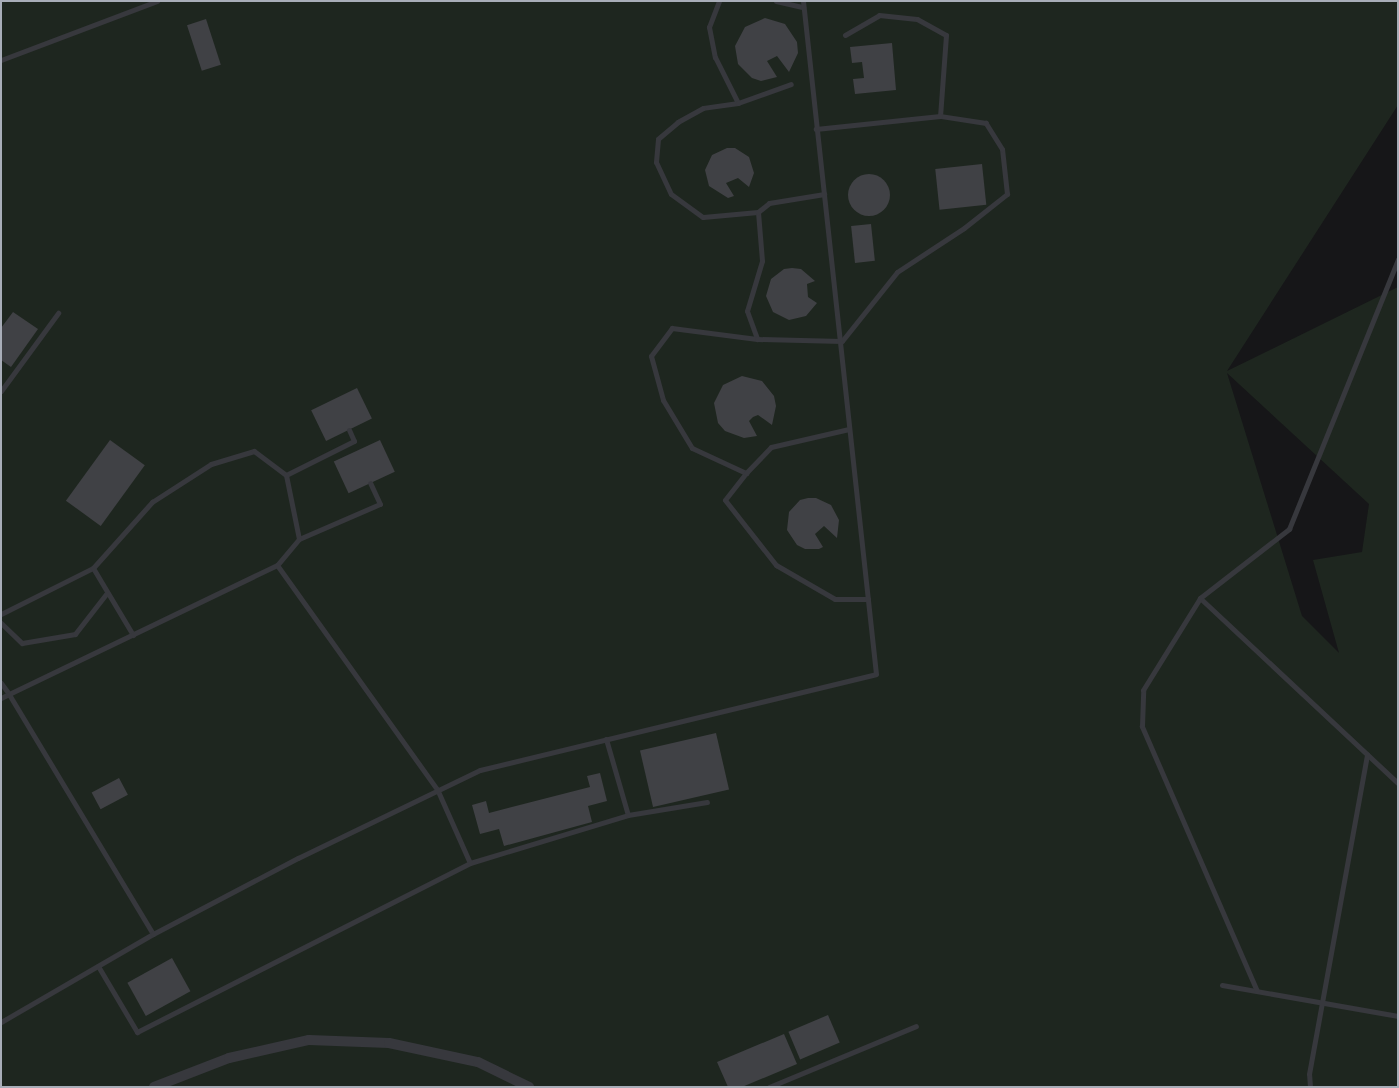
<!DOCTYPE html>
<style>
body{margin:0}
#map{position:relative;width:1399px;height:1088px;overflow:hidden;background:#161618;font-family:"DejaVu Sans",sans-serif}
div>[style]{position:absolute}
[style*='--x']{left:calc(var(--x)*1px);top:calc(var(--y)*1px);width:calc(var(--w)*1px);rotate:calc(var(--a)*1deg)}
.green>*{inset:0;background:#1e261f}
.building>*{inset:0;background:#404145;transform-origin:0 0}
.round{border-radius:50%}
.lane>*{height:5px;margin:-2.5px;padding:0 2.5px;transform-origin:2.5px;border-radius:2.5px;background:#37383d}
.street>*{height:10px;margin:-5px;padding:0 5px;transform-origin:5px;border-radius:5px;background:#37383d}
span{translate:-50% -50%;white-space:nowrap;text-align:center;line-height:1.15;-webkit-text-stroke:4px #111113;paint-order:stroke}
.frame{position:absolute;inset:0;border:2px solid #a8adb8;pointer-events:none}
</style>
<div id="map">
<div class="green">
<i style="clip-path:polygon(evenodd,1px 1px,1398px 1px,1398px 105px,1227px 371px,1398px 287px,1398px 1087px,1px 1087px,1px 1px,1227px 373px,1369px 504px,1362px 552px,1313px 560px,1339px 653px,1302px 616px,1227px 373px)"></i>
</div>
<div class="building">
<i style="clip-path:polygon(765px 18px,785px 24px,797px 42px,798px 53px,789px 72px,777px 56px,767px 61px,777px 77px,761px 81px,752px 78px,738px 64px,735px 46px,745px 27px)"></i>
<i style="left:206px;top:19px;width:48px;height:20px;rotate:72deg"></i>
<i style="clip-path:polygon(892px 43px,896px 90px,855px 94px,853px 79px,864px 78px,862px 62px,852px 63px,850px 47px)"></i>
<i style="clip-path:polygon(727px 148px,735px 148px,749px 157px,754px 173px,749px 187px,738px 178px,726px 183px,734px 196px,728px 198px,709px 186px,705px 170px,712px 155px)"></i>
<i style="left:982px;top:164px;width:41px;height:47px;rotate:84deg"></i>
<i class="round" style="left:848px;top:174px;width:42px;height:42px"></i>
<i style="left:871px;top:224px;width:37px;height:20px;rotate:84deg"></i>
<i style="clip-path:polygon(792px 268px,801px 269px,815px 281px,807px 284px,808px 297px,817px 303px,806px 316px,789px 320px,773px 312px,766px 296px,771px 279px,784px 269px)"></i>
<i style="clip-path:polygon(13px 312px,38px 329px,11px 367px,1px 360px,1px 328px)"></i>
<i style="clip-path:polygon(742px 376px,762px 381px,774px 396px,776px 406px,772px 425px,758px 415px,753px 417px,749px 421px,757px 436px,744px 438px,725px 431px,718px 423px,714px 403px,723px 385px)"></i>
<i style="left:357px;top:388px;width:34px;height:51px;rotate:64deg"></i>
<i style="left:110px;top:440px;width:43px;height:75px;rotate:36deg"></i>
<i style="left:380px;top:440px;width:35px;height:51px;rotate:65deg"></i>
<i style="clip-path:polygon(808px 498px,816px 498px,831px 505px,839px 520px,837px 538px,824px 526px,815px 534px,823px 547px,819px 549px,805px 549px,797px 545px,787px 530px,789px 512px,800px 500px)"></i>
<i style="left:716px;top:733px;width:58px;height:78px;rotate:77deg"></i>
<i style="clip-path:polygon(600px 773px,607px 801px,588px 806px,592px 822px,504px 846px,499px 829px,480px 834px,472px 805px,486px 801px,489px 813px,590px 787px,587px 776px)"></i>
<i style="left:119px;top:778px;width:19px;height:31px;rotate:62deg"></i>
<i style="left:172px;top:958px;width:38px;height:51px;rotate:61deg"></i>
<i style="left:828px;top:1015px;width:30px;height:43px;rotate:67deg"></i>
<i style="clip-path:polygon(784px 1034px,797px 1064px,742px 1087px,728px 1087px,717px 1062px)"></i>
</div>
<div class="lane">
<i style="--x:719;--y:1;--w:28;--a:111"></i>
<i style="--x:709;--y:27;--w:31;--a:79"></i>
<i style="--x:715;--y:57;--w:51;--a:63.4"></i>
<i style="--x:738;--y:103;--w:35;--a:172"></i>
<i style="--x:703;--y:108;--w:29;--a:151"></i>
<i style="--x:678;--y:122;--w:26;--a:140"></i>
<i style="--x:658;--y:139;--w:23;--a:95"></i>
<i style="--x:656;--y:162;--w:35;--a:65"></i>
<i style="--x:671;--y:194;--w:39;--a:36"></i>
<i style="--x:703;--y:217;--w:55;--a:-5.2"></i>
<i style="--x:758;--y:212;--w:49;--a:85.3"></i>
<i style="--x:762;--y:261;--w:52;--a:106.7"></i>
<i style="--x:747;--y:311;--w:30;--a:70"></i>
<i style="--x:757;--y:339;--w:86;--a:-172.6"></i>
<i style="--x:672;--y:328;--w:35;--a:127"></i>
<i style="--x:651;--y:356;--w:46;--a:74.7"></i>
<i style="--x:663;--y:400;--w:56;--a:58.9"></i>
<i style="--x:692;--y:448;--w:60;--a:24.8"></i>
<i style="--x:746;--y:473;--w:34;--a:128"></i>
<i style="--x:725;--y:500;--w:83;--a:51.9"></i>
<i style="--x:776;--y:565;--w:68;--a:30"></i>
<i style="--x:835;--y:599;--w:33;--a:0"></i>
<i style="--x:776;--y:1;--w:28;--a:13"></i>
<i style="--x:845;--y:35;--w:39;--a:-30"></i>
<i style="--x:879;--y:15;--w:38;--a:6"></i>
<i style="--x:917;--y:19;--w:33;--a:29"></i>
<i style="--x:946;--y:35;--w:81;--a:94.2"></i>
<i style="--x:1;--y:60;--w:167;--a:-20.7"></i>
<i style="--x:738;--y:103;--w:56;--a:-19.7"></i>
<i style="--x:758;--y:212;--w:14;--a:-39"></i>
<i style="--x:769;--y:203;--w:56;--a:-9.3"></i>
<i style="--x:757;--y:339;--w:85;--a:1.3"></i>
<i style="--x:842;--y:341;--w:88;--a:-51.4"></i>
<i style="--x:897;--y:272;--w:80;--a:-33.3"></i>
<i style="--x:964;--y:228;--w:55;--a:-38.3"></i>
<i style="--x:1007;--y:194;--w:45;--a:-96.3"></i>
<i style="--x:1002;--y:149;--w:31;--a:-122"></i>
<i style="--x:986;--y:123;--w:47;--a:-171.3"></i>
<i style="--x:940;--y:116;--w:125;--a:174"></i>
<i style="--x:1;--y:391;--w:97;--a:-53.8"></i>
<i style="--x:746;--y:473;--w:36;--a:-46"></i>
<i style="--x:771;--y:447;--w:80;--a:-13"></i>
<i style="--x:286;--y:475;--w:76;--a:-26.6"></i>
<i style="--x:354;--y:441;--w:12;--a:-114"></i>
<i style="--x:299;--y:539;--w:88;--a:-23.4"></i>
<i style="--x:380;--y:504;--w:23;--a:-115"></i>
<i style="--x:1200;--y:598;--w:271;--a:43.1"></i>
<i style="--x:1;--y:614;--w:103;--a:-26.6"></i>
<i style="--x:1;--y:623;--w:29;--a:44"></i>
<i style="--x:22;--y:643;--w:54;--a:-9.6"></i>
<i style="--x:75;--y:634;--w:51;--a:-52.2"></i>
<i style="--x:133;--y:635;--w:78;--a:-120.8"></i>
<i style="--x:93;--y:568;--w:89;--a:-48.2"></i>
<i style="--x:152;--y:502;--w:70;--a:-32.8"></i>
<i style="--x:211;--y:464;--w:45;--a:-16.8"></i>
<i style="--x:254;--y:451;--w:40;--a:37"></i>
<i style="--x:286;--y:475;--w:65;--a:78.5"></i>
<i style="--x:299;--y:539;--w:34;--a:130"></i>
<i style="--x:1;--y:683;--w:14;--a:54"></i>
<i style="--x:9;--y:694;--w:9;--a:153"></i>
<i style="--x:606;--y:739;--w:79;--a:73.9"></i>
<i style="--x:153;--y:934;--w:280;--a:-121"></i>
<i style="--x:9;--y:694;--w:297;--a:-25.7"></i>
<i style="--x:277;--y:565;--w:275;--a:54.5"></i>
<i style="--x:437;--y:789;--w:81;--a:66"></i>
<i style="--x:98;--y:966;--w:77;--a:59.4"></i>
<i style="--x:137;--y:1032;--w:373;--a:-26.9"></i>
<i style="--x:470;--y:863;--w:165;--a:-16.9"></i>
<i style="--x:628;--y:815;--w:80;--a:-9.3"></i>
<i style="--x:1222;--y:985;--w:179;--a:10"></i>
<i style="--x:1257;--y:991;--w:289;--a:-113.5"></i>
<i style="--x:1142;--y:726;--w:36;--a:-88"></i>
<i style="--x:1143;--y:690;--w:108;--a:-58.2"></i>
<i style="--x:1200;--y:598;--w:113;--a:-37.8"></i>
<i style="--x:1289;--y:529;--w:291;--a:-68"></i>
<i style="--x:1;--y:1022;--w:176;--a:-30.1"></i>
<i style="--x:153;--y:934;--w:164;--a:-27.7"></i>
<i style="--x:298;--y:858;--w:202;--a:-25.8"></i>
<i style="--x:480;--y:770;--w:407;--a:-13.6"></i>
<i style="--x:876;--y:674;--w:677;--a:-96.19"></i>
<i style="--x:769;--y:1087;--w:159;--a:-22.5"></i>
<i style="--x:1310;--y:1087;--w:13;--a:-94"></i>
<i style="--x:1309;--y:1074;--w:325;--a:-79.7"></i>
</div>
<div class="street">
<i style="--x:154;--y:1087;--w:80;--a:-21.1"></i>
<i style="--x:229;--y:1058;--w:82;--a:-12.7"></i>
<i style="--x:309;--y:1040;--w:80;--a:2.1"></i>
<i style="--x:389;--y:1043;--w:91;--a:12.1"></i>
<i style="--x:478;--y:1062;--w:57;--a:26.1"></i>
</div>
<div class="frame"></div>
</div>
